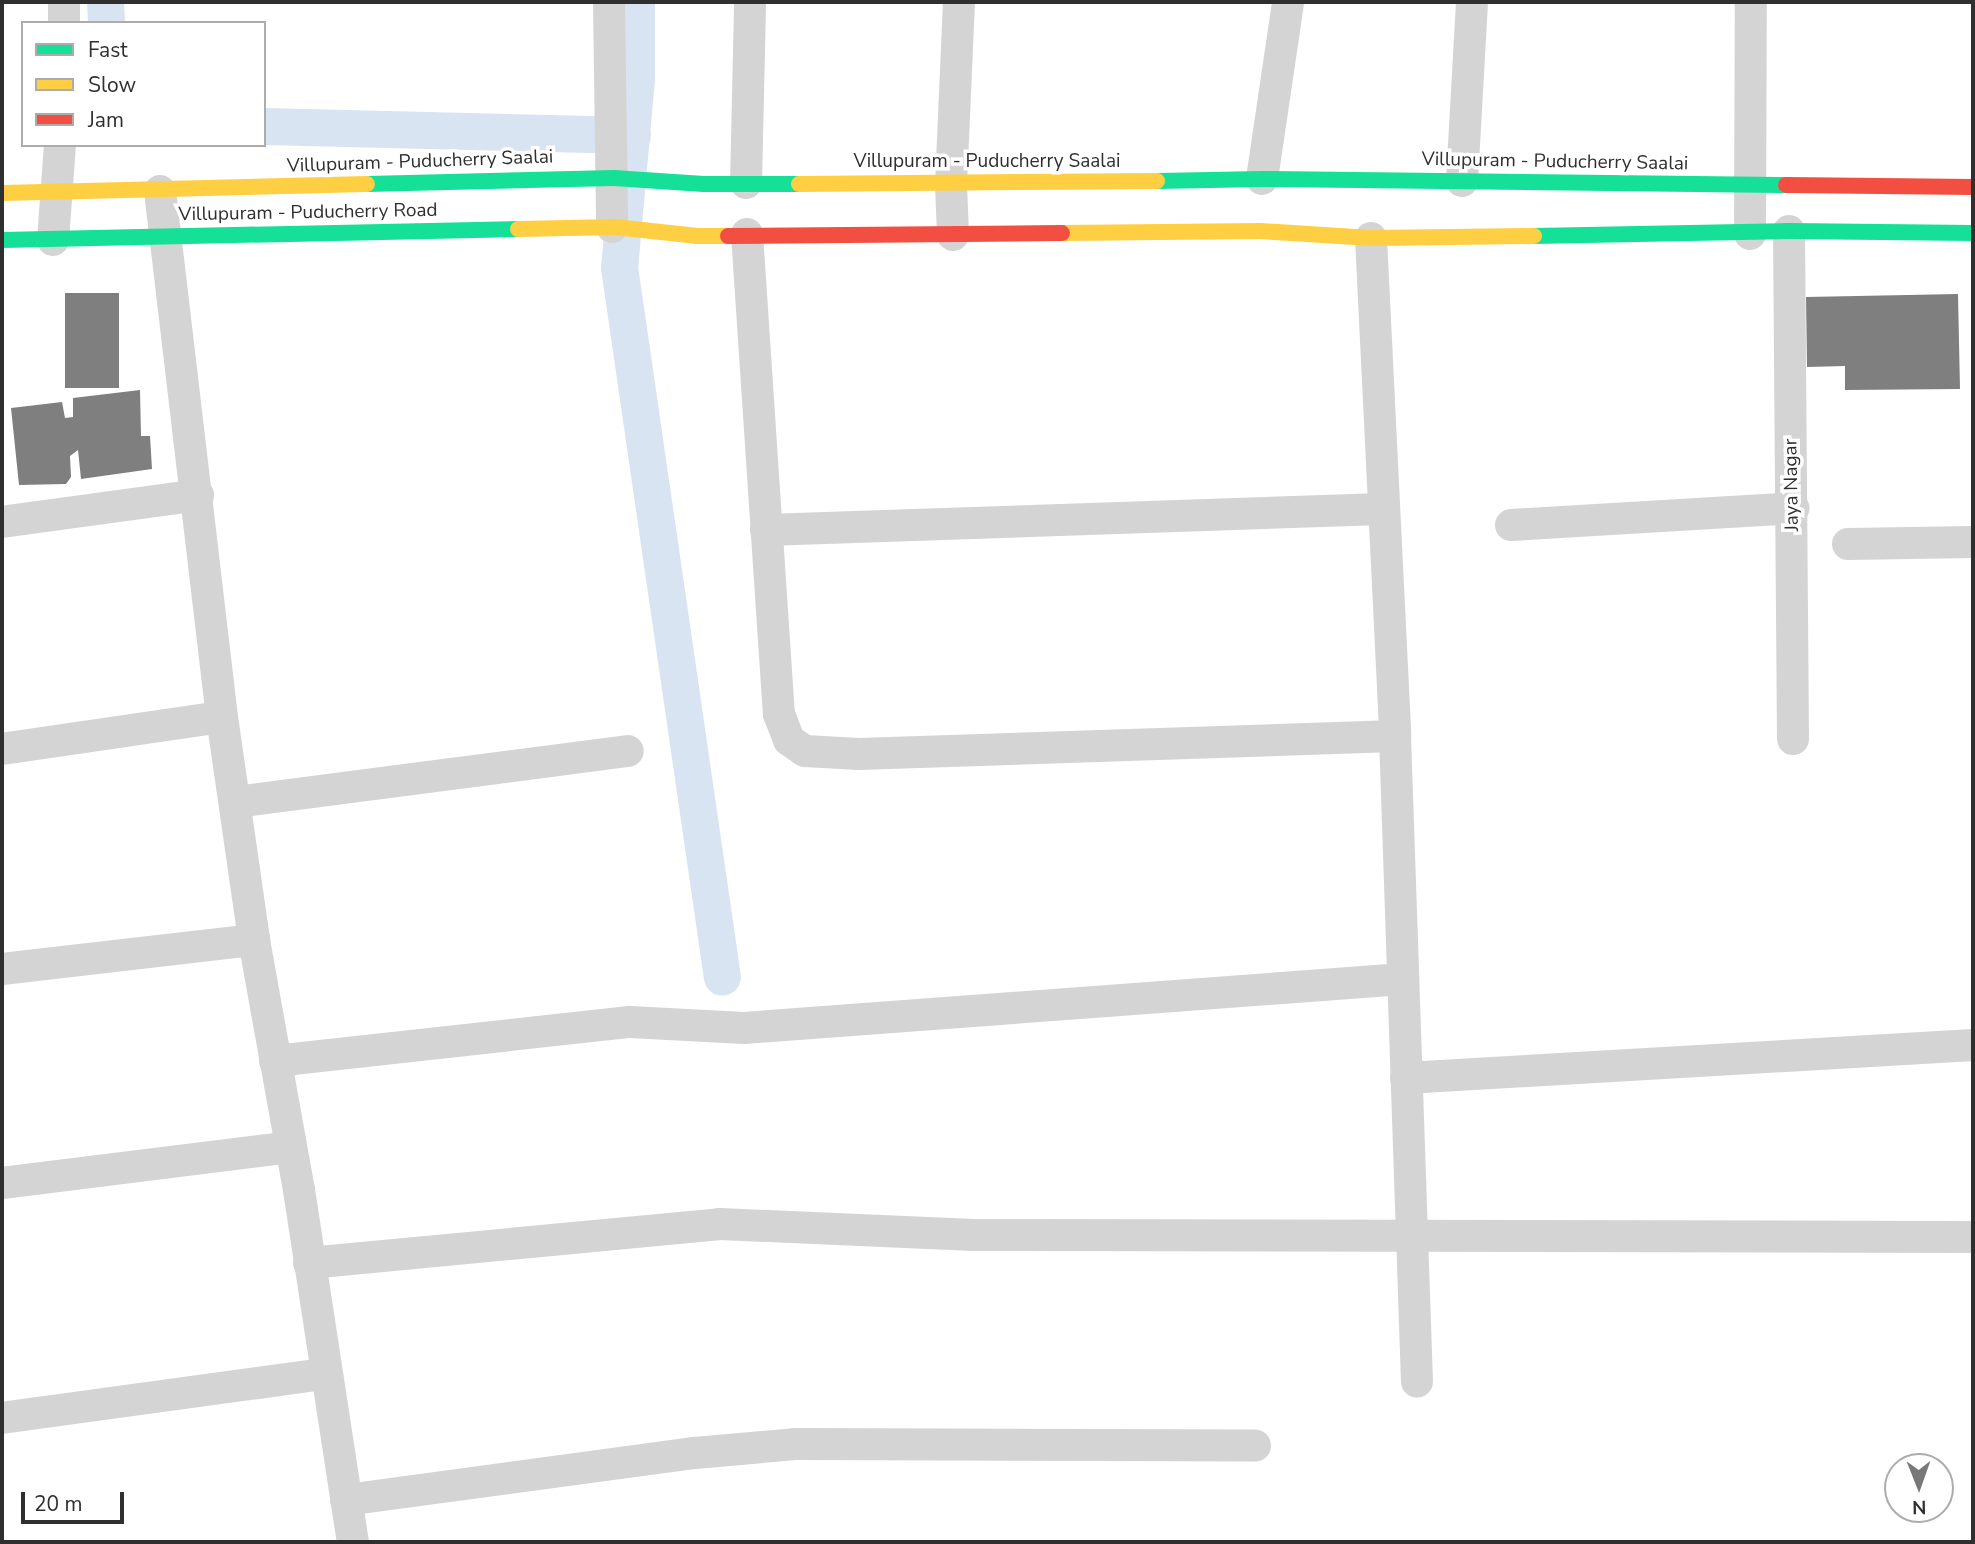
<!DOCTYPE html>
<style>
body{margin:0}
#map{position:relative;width:1975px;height:1544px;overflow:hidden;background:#fff;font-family:"Nunito Sans",sans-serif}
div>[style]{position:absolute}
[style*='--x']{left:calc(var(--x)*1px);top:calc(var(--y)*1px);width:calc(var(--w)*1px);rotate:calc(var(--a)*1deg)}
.canal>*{height:37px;margin:-18.5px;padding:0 18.5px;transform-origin:18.5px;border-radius:18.5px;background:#d9e4f2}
.building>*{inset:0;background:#7f7f7f;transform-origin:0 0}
.street>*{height:32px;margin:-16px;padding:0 16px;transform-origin:16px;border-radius:16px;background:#d4d4d4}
.fast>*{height:16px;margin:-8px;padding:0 8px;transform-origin:8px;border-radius:8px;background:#16e098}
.slow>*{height:16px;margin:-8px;padding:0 8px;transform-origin:8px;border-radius:8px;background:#ffcf43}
.jam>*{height:16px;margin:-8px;padding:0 8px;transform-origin:8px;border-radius:8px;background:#f24e42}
span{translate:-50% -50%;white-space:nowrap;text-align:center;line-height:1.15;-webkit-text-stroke:7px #fff;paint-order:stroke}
.street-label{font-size:19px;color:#2f2f2f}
.frame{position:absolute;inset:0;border:4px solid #2f2f2f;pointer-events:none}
.legend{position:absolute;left:21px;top:21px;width:245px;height:126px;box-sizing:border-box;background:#fff;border:2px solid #acacac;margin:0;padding:9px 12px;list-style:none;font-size:21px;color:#2f2f2f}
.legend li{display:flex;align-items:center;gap:14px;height:35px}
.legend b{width:35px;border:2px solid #acacac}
.north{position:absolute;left:1884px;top:1453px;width:70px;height:70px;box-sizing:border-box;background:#fff;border:2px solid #acacac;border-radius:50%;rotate:179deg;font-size:19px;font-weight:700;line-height:28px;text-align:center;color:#2f2f2f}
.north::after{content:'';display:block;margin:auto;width:24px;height:32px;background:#787878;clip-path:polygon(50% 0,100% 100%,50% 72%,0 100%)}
.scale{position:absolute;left:21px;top:1492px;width:103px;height:32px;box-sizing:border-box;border:4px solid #2f2f2f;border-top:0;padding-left:9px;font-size:21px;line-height:24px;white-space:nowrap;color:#2f2f2f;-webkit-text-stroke:5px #fff;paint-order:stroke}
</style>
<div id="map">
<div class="canal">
<i style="--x:105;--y:2;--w:21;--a:87"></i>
<i style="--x:636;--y:2;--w:76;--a:90"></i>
<i style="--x:636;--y:78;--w:190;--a:95.1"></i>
<i style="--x:619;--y:267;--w:717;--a:81.75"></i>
<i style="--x:264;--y:126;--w:368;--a:1.4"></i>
</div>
<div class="building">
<i style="left:65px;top:293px;width:54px;height:95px"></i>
<i style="clip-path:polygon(1958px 294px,1960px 389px,1845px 390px,1845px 366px,1807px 367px,1806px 297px)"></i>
<i style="clip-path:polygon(140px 390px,141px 436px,150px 436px,152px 469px,81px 479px,78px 450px,70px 456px,71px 477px,66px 484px,19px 485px,11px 408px,62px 402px,65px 418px,73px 417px,73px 398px)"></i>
</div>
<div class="street">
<i style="--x:609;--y:2;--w:225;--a:89.2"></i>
<i style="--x:64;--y:23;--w:21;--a:-90"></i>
<i style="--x:1262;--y:179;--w:179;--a:-81.6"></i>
<i style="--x:1462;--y:181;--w:179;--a:-86.8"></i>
<i style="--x:746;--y:183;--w:181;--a:-88.7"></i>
<i style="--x:160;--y:191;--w:530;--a:83.28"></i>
<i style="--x:222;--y:717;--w:225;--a:81.8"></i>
<i style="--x:254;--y:940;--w:254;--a:79.8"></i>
<i style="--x:299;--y:1190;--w:356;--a:81.3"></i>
<i style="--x:1789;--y:231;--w:508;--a:89.55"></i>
<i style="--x:747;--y:234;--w:481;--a:86.2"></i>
<i style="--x:779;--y:714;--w:28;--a:69"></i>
<i style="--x:789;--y:740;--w:19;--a:35"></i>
<i style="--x:805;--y:751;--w:54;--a:3.2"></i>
<i style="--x:859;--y:754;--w:536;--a:-1.92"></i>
<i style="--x:1750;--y:234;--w:232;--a:-89.8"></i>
<i style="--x:953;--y:235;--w:50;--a:-92.3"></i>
<i style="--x:951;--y:185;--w:183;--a:-87.5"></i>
<i style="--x:1371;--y:238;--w:499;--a:87.2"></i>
<i style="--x:1395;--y:736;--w:646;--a:88.05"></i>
<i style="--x:53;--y:240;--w:95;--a:-85.8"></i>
<i style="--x:2;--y:522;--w:198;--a:-7.8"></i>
<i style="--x:1511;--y:525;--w:283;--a:-3.4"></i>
<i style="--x:766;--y:530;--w:617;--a:-1.95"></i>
<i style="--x:1848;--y:544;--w:125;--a:-0.9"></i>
<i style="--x:2;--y:749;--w:222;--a:-8.3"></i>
<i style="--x:235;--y:802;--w:396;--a:-7.4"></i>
<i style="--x:2;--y:969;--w:254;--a:-6.6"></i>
<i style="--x:275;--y:1061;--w:357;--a:-6.3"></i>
<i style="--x:630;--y:1022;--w:114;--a:3"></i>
<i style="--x:744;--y:1028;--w:661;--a:-4.25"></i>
<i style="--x:1406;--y:1078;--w:568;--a:-3.33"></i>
<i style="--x:2;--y:1183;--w:291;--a:-7.1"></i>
<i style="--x:309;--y:1263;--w:413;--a:-5.4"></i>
<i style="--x:720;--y:1224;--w:254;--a:2.5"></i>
<i style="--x:974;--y:1235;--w:999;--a:0.11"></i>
<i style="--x:2;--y:1418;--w:326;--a:-7.8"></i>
<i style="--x:346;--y:1500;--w:352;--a:-7.7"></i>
<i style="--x:695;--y:1453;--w:100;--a:-5.1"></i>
<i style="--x:795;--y:1444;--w:460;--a:0.2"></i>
</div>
<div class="fast">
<i style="--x:1157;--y:181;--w:105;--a:-1.1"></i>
<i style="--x:1262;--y:179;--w:524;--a:0.66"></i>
<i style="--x:367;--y:184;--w:247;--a:-1.4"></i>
<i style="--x:614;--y:178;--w:90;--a:3.8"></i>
<i style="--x:704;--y:184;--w:95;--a:0"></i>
<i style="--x:1534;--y:236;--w:255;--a:-1.1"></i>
<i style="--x:1789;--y:231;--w:184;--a:0.6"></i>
<i style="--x:2;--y:240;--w:516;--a:-1.22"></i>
</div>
<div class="slow">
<i style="--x:799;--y:184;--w:358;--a:-0.5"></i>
<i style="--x:2;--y:193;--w:365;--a:-1.4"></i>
<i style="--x:518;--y:229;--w:97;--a:-1.2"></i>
<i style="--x:615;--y:227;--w:83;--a:6.2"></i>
<i style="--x:698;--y:236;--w:30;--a:0"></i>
<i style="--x:1062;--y:233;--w:198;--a:-0.6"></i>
<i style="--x:1260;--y:231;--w:111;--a:3.6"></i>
<i style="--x:1371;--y:238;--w:163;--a:-0.7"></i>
</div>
<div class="jam">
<i style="--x:1786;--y:185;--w:187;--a:0.6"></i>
<i style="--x:728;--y:236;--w:334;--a:-0.5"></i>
</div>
<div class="street-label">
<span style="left:420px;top:162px;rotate:-2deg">Villupuram - Puducherry Saalai</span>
<span style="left:987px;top:162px">Villupuram - Puducherry Saalai</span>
<span style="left:1555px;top:162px;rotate:1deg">Villupuram - Puducherry Saalai</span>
<span style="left:308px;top:213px;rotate:-1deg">Villupuram - Puducherry Road</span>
<span style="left:1792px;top:485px;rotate:-91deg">Jaya Nagar</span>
</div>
<div class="frame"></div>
<ul class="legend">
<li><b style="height:9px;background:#16e098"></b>Fast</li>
<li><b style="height:9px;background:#ffcf43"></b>Slow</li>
<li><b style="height:9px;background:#f24e42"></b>Jam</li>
</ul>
<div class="north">N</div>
<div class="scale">20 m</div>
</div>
